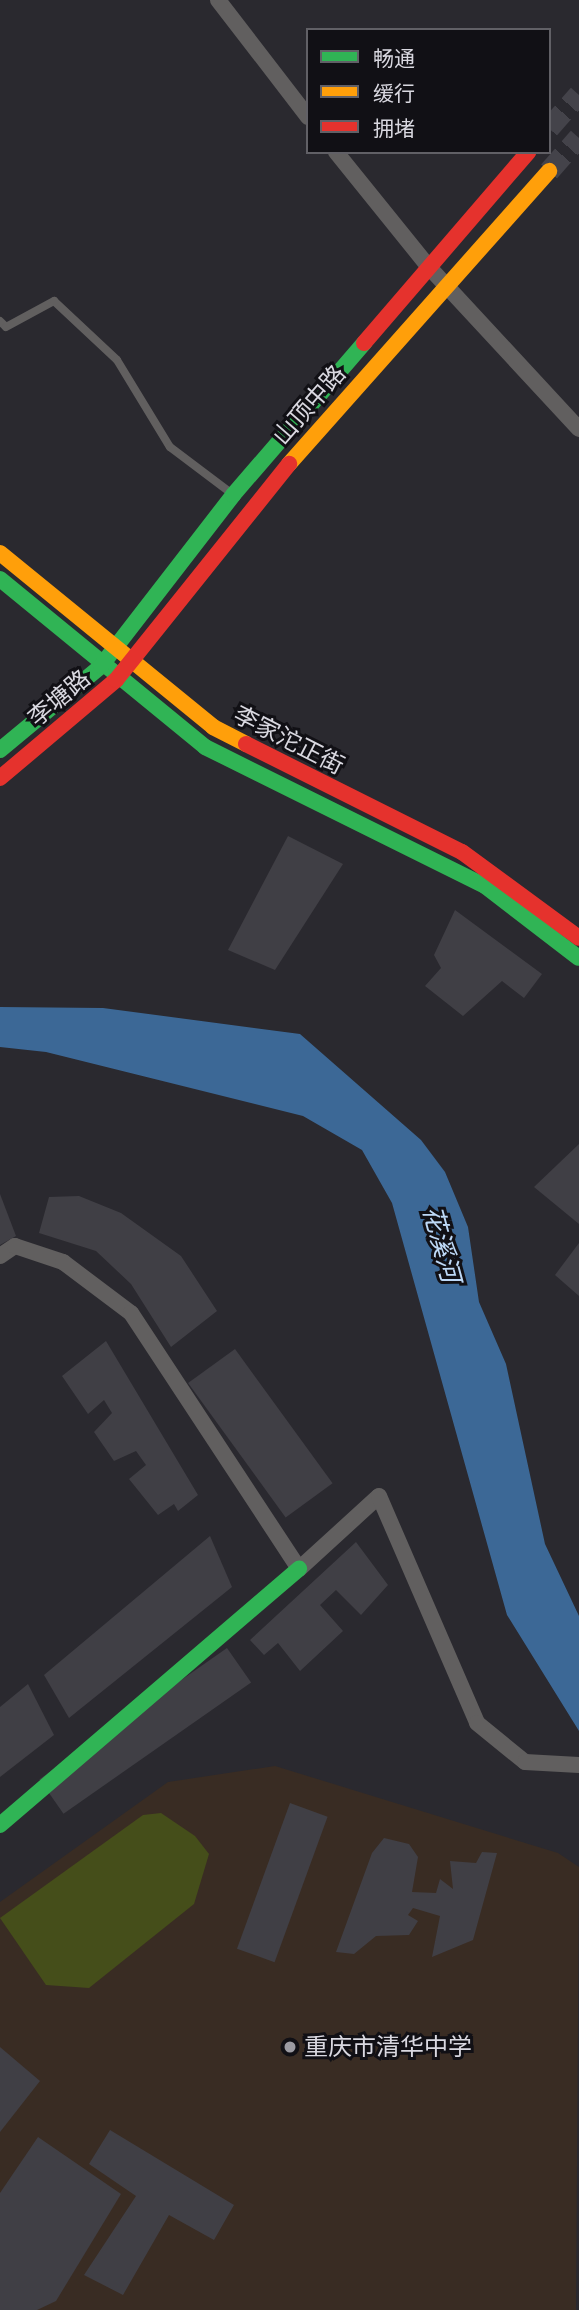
<!DOCTYPE html>
<meta charset="utf-8">
<style>
body{margin:0}
#map{position:relative;width:579px;height:2310px;overflow:hidden;background:#2a292f;font-family:"Space Grotesk","Noto Sans SC",sans-serif}
div>[style]{position:absolute}
[style*='--x']{left:calc(var(--x)*1px);top:calc(var(--y)*1px);width:calc(var(--w)*1px);rotate:calc(var(--a)*1deg)}
.education>*{inset:0;background:#392c23}
.green>*{inset:0;background:#454e1a}
.water>*{inset:0;background:#3c6896}
.building>*{inset:0;background:#403f45;transform-origin:0 0}
.secondary-tunnel>*{height:21px;margin-top:-10.5px;transform-origin:0;background:repeating-linear-gradient(90deg,#44434a 0 21px,transparent 0 31px)}
.lane>*{height:8px;margin:-4px;padding:0 4px;transform-origin:4px;border-radius:4px;background:#615f5f}
.street>*{height:16px;margin:-8px;padding:0 8px;transform-origin:8px;border-radius:8px;background:#615f5f}
.fast>*{height:16px;margin:-8px;padding:0 8px;transform-origin:8px;border-radius:8px;background:#30b455}
.slow>*{height:16px;margin:-8px;padding:0 8px;transform-origin:8px;border-radius:8px;background:#ff9f0a}
.jam>*{height:16px;margin:-8px;padding:0 8px;transform-origin:8px;border-radius:8px;background:#e5322d}
.dots>*{width:19px;height:19px;translate:-50% -50%;box-sizing:border-box;border:4px solid #111015;border-radius:50%}
span{translate:-50% -50%;white-space:nowrap;text-align:center;line-height:1.15;-webkit-text-stroke:6px #111015;paint-order:stroke}
.street-label{font-size:24px;color:#d9d8e0}
.poi-label{font-size:24px;color:#d9d8e0}
.left{translate:0 -50%;text-align:left}
.water-label{font-size:26px;color:#bed9f7;font-style:italic}
.legend{position:absolute;left:306px;top:28px;width:245px;height:126px;box-sizing:border-box;background:#111015;border:2px solid #616066;margin:0;padding:9px 12px;list-style:none;font-size:21px;color:#d9d8e0}
.legend li{display:flex;align-items:center;gap:14px;height:35px}
.legend b{width:35px;border:2px solid #616066}
</style>
<div id="map">
<div class="education">
<i style="clip-path:polygon(275px 1766px,558px 1853px,579px 1867px,576px 2310px,0 2310px,0 1902px,168px 1782px)"></i>
</div>
<div class="green">
<i style="clip-path:polygon(161px 1813px,195px 1836px,209px 1854px,194px 1904px,89px 1988px,46px 1985px,0 1918px,143px 1815px)"></i>
</div>
<div class="water">
<i style="clip-path:polygon(0 1007px,103px 1008px,300px 1034px,421px 1140px,445px 1172px,468px 1227px,479px 1302px,506px 1364px,545px 1544px,579px 1616px,579px 1731px,507px 1615px,392px 1203px,362px 1150px,303px 1116px,46px 1052px,0 1047px)"></i>
</div>
<div class="building">
<i style="clip-path:polygon(288px 836px,343px 864px,275px 970px,228px 950px)"></i>
<i style="clip-path:polygon(455px 910px,542px 974px,524px 998px,502px 981px,463px 1016px,425px 986px,441px 968px,434px 955px)"></i>
<i style="clip-path:polygon(579px 1144px,579px 1224px,534px 1187px)"></i>
<i style="clip-path:polygon(0 1194px,16px 1236px,0 1245px)"></i>
<i style="clip-path:polygon(79px 1196px,121px 1213px,181px 1256px,217px 1311px,171px 1347px,131px 1284px,96px 1251px,39px 1233px,49px 1197px)"></i>
<i style="clip-path:polygon(579px 1243px,579px 1296px,555px 1275px)"></i>
<i style="clip-path:polygon(106px 1341px,198px 1495px,178px 1511px,174px 1504px,158px 1515px,129px 1479px,146px 1465px,136px 1451px,114px 1461px,94px 1432px,112px 1413px,104px 1400px,88px 1414px,62px 1376px)"></i>
<i style="left:235px;top:1349px;width:166px;height:58px;rotate:54deg"></i>
<i style="clip-path:polygon(210px 1536px,232px 1587px,69px 1718px,44px 1675px)"></i>
<i style="clip-path:polygon(356px 1542px,388px 1585px,361px 1615px,336px 1590px,320px 1605px,343px 1631px,300px 1671px,278px 1643px,264px 1655px,250px 1640px)"></i>
<i style="left:227px;top:1648px;width:42px;height:229px;rotate:55deg"></i>
<i style="clip-path:polygon(28px 1684px,54px 1735px,0 1777px,0 1707px)"></i>
<i style="left:290px;top:1803px;width:40px;height:155px;rotate:20deg"></i>
<i style="clip-path:polygon(384px 1838px,409px 1844px,418px 1857px,412px 1892px,436px 1893px,440px 1879px,453px 1889px,450px 1861px,476px 1863px,482px 1852px,497px 1853px,473px 1940px,432px 1957px,440px 1916px,413px 1908px,408px 1915px,418px 1921px,409px 1935px,376px 1936px,354px 1954px,336px 1952px,372px 1853px)"></i>
<i style="clip-path:polygon(0 2047px,40px 2081px,0 2132px)"></i>
<i style="clip-path:polygon(110px 2130px,234px 2205px,214px 2240px,169px 2215px,123px 2295px,84px 2275px,136px 2196px,89px 2164px)"></i>
<i style="clip-path:polygon(38px 2137px,121px 2194px,56px 2301px,37px 2310px,0 2310px,0 2193px)"></i>
</div>
<div class="secondary-tunnel">
<i style="--x:549;--y:128;--w:45;--a:-48.6"></i>
<i style="--x:549;--y:171;--w:45;--a:-48.6"></i>
</div>
<div class="lane">
<i style="--x:0;--y:321;--w:8;--a:45"></i>
<i style="--x:6;--y:327;--w:55;--a:-28.4"></i>
<i style="--x:54;--y:301;--w:86;--a:43.1"></i>
<i style="--x:117;--y:360;--w:102;--a:58.7"></i>
<i style="--x:170;--y:447;--w:76;--a:37"></i>
</div>
<div class="street">
<i style="--x:218;--y:0;--w:148;--a:52.4"></i>
<i style="--x:336;--y:152;--w:146;--a:51.1"></i>
<i style="--x:428;--y:266;--w:222;--a:47.2"></i>
<i style="--x:0;--y:1256;--w:18;--a:-34"></i>
<i style="--x:15;--y:1246;--w:51;--a:18.4"></i>
<i style="--x:63;--y:1262;--w:85;--a:36.9"></i>
<i style="--x:131;--y:1313;--w:306;--a:56.7"></i>
<i style="--x:299;--y:1569;--w:108;--a:-42.4"></i>
<i style="--x:379;--y:1496;--w:247;--a:66.6"></i>
<i style="--x:477;--y:1723;--w:62;--a:39.1"></i>
<i style="--x:525;--y:1762;--w:54;--a:3.2"></i>
</div>
<div class="fast">
<i style="--x:0;--y:579;--w:265;--a:39.3"></i>
<i style="--x:205;--y:747;--w:313;--a:26.4"></i>
<i style="--x:485;--y:886;--w:118;--a:37.5"></i>
<i style="--x:0;--y:750;--w:131;--a:-39.7"></i>
<i style="--x:101;--y:666;--w:216;--a:-52.3"></i>
<i style="--x:233;--y:495;--w:201;--a:-49.2"></i>
<i style="--x:0;--y:1825;--w:394;--a:-40.6"></i>
</div>
<div class="slow">
<i style="--x:289;--y:464;--w:392;--a:-48.4"></i>
<i style="--x:0;--y:553;--w:275;--a:39.2"></i>
<i style="--x:213;--y:727;--w:37;--a:27"></i>
</div>
<div class="jam">
<i style="--x:364;--y:343;--w:252;--a:-49.3"></i>
<i style="--x:246;--y:744;--w:241;--a:26.6"></i>
<i style="--x:462;--y:852;--w:145;--a:36.3"></i>
<i style="--x:0;--y:778;--w:152;--a:-40.2"></i>
<i style="--x:116;--y:680;--w:277;--a:-51.3"></i>
</div>
<div class="dots">
<i style="left:290px;top:2047px;background:#9c9ba2"></i>
</div>
<div class="street-label">
<span style="left:309px;top:405px;rotate:-49deg">山顶中路</span>
<span style="left:59px;top:698px;rotate:-40deg">李塘路</span>
<span style="left:289px;top:740px;rotate:27deg">李家沱正街</span>
</div>
<div class="poi-label">
<span class="left" style="left:304px;top:2047px">重庆市清华中学</span>
</div>
<div class="water-label">
<span style="left:441px;top:1244px;rotate:75deg">花溪河</span>
</div>
<ul class="legend">
<li><b style="height:9px;background:#30b455"></b>畅通</li>
<li><b style="height:9px;background:#ff9f0a"></b>缓行</li>
<li><b style="height:9px;background:#e5322d"></b>拥堵</li>
</ul>
</div>
